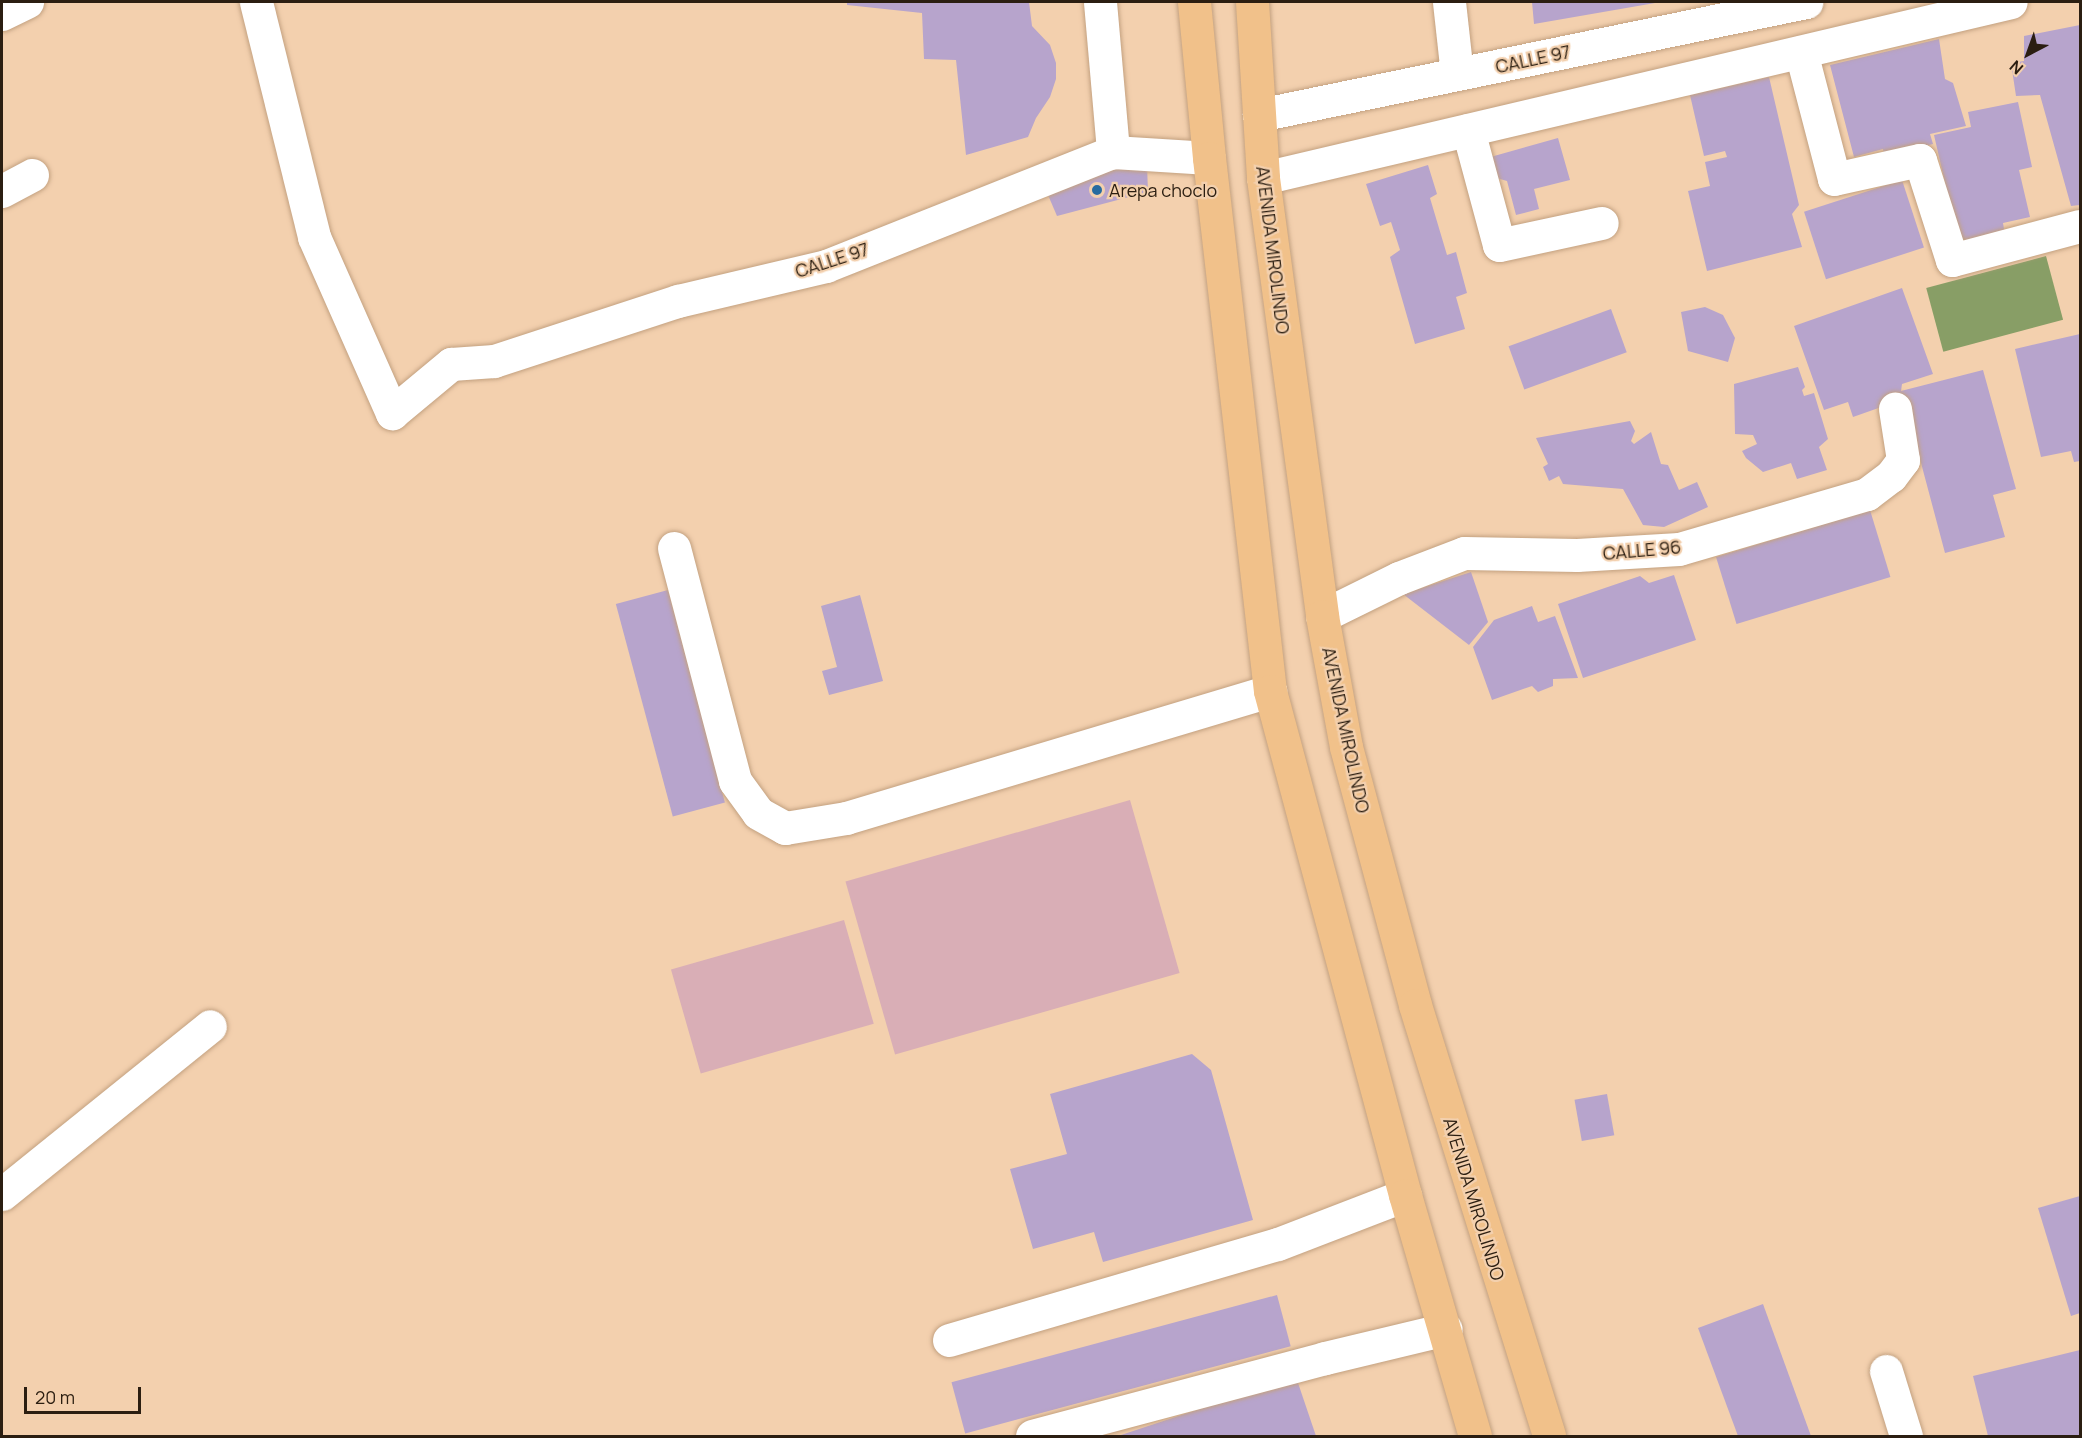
<!DOCTYPE html>
<style>
body{margin:0}
#map{position:relative;width:2082px;height:1438px;overflow:hidden;background:#f3d0ae;font-family:Manrope,sans-serif}
div>[style]{position:absolute}
[style*='--x']{left:calc(var(--x)*1px);top:calc(var(--y)*1px);width:calc(var(--w)*1px);rotate:calc(var(--a)*1deg)}
.green>*{inset:0;background:#d9aeb6;transform-origin:0 0}
.water>*{inset:0;background:#889e66;transform-origin:0 0}
.building>*{inset:0;background:#b7a4cc;transform-origin:0 0}
.roads{filter:drop-shadow(0 0 2px #c3a180) drop-shadow(0 0 2px #c3a180)}
.minor>*{height:33px;margin:-16.5px;padding:0 16.5px;transform-origin:16.5px;border-radius:16.5px;background:#fff}
.major>*{height:33px;margin:-16.5px;padding:0 16.5px;transform-origin:16.5px;border-radius:16.5px;background:#f1c18a}
.dots>*{width:16px;height:16px;translate:-50% -50%;box-sizing:border-box;border:3px solid #f3d0ae;border-radius:50%}
span{translate:-50% -50%;white-space:nowrap;text-align:center;line-height:1.15;-webkit-text-stroke:4.5px #f3d0ae;paint-order:stroke}
.street-label{font-size:18px;color:#2b1e11}
.poi-label{font-size:18px;color:#2b1e11}
.left{translate:0 -50%;text-align:left}
.frame{position:absolute;inset:0;border:3px solid #2b1e11;pointer-events:none}
.north{position:absolute;left:1998px;top:24px;width:60px;height:60px;-webkit-text-stroke:4px #f3d0ae;paint-order:stroke;rotate:221deg;font-size:16px;font-weight:700;line-height:24px;text-align:center;color:#2b1e11}
.north::after{content:'';display:block;margin:auto;width:21px;height:27px;background:#2b1e11;clip-path:polygon(50% 0,100% 100%,50% 72%,0 100%)}
.scale{position:absolute;left:24px;top:1387px;width:117px;height:27px;box-sizing:border-box;border:3px solid #2b1e11;border-top:0;padding-left:8px;font-size:18px;line-height:21px;white-space:nowrap;color:#2b1e11;-webkit-text-stroke:4px #f3d0ae;paint-order:stroke}
</style>
<div id="map">
<div class="green">
<i style="left:1130px;top:800px;width:180px;height:296px;rotate:74deg"></i>
<i style="left:844px;top:920px;width:108px;height:180px;rotate:74deg"></i>
</div>
<div class="water">
<i style="left:2046px;top:256px;width:66px;height:124px;rotate:75deg"></i>
</div>
<div class="building">
<i style="clip-path:polygon(847px 2px,1029px 2px,1032px 26px,1050px 45px,1056px 63px,1056px 79px,1050px 97px,1036px 118px,1028px 137px,966px 155px,956px 60px,924px 59px,922px 13px,847px 5px)"></i>
<i style="clip-path:polygon(1532px 2px,1655px 2px,1655px 3px,1534px 24px)"></i>
<i style="clip-path:polygon(2080px 25px,2080px 205px,2071px 206px,2040px 95px,2016px 96px,2011px 63px,2024px 61px,2024px 36px)"></i>
<i style="clip-path:polygon(1939px 39px,1945px 79px,1953px 83px,1966px 126px,1930px 134px,1933px 144px,1884px 156px,1883px 149px,1854px 157px,1830px 65px)"></i>
<i style="clip-path:polygon(1769px 77px,1799px 205px,1792px 214px,1802px 247px,1707px 271px,1688px 191px,1710px 186px,1705px 162px,1727px 157px,1725px 151px,1704px 156px,1690px 95px)"></i>
<i style="clip-path:polygon(2018px 102px,2032px 167px,2019px 170px,2030px 217px,2003px 223px,2006px 241px,1959px 244px,1934px 135px,1971px 127px,1968px 112px)"></i>
<i style="clip-path:polygon(1558px 138px,1570px 180px,1534px 189px,1539px 209px,1516px 215px,1507px 181px,1493px 177px,1487px 158px)"></i>
<i style="clip-path:polygon(1111px 164px,1147px 165px,1148px 192px,1057px 216px,1045px 188px)"></i>
<i style="clip-path:polygon(1428px 165px,1437px 194px,1430px 198px,1447px 255px,1456px 252px,1467px 293px,1456px 297px,1465px 329px,1415px 344px,1390px 257px,1400px 250px,1391px 222px,1380px 226px,1366px 184px)"></i>
<i style="left:1902px;top:180px;width:71px;height:103px;rotate:72deg"></i>
<i style="clip-path:polygon(1902px 288px,1933px 374px,1902px 384px,1901px 391px,1983px 370px,2016px 489px,1993px 495px,2005px 537px,1945px 553px,1904px 399px,1853px 417px,1848px 402px,1824px 410px,1794px 326px)"></i>
<i style="clip-path:polygon(1705px 307px,1723px 315px,1735px 338px,1728px 362px,1688px 351px,1681px 312px)"></i>
<i style="left:1611px;top:309px;width:46px;height:109px;rotate:70deg"></i>
<i style="clip-path:polygon(2080px 334px,2080px 461px,2074px 462px,2071px 451px,2041px 457px,2015px 349px)"></i>
<i style="clip-path:polygon(1798px 367px,1805px 387px,1802px 390px,1804px 396px,1814px 393px,1828px 439px,1819px 447px,1827px 470px,1797px 479px,1791px 463px,1763px 472px,1746px 458px,1742px 451px,1757px 444px,1753px 435px,1735px 434px,1734px 384px)"></i>
<i style="clip-path:polygon(1630px 421px,1635px 431px,1631px 441px,1634px 444px,1651px 432px,1661px 464px,1668px 465px,1679px 490px,1697px 482px,1708px 507px,1664px 527px,1643px 525px,1623px 489px,1563px 484px,1559px 476px,1549px 481px,1543px 467px,1548px 464px,1536px 438px)"></i>
<i style="left:1870px;top:510px;width:70px;height:161px;rotate:73deg"></i>
<i style="clip-path:polygon(1471px 572px,1488px 622px,1469px 645px,1403px 594px)"></i>
<i style="clip-path:polygon(1674px 575px,1696px 640px,1583px 678px,1558px 604px,1640px 576px,1649px 583px)"></i>
<i style="left:668px;top:590px;width:220px;height:54px;rotate:75deg"></i>
<i style="clip-path:polygon(860px 595px,883px 681px,829px 695px,822px 671px,837px 667px,821px 606px)"></i>
<i style="clip-path:polygon(1532px 606px,1538px 622px,1555px 616px,1578px 678px,1553px 679px,1553px 686px,1538px 692px,1532px 686px,1492px 700px,1473px 647px,1494px 620px)"></i>
<i style="clip-path:polygon(1192px 1054px,1211px 1070px,1253px 1220px,1103px 1262px,1094px 1232px,1033px 1249px,1010px 1169px,1067px 1154px,1050px 1094px)"></i>
<i style="left:1607px;top:1094px;width:42px;height:33px;rotate:80deg"></i>
<i style="clip-path:polygon(2080px 1196px,2080px 1313px,2071px 1316px,2038px 1208px)"></i>
<i style="left:1277px;top:1295px;width:53px;height:337px;rotate:75deg"></i>
<i style="clip-path:polygon(1763px 1304px,1811px 1436px,1738px 1436px,1698px 1328px)"></i>
<i style="clip-path:polygon(2080px 1350px,2080px 1436px,1988px 1436px,1973px 1376px)"></i>
<i style="clip-path:polygon(1296px 1377px,1316px 1436px,1118px 1436px)"></i>
</div>
<div class="roads">
<div class="minor">
<i style="--x:256;--y:2;--w:242;--a:76.1"></i>
<i style="--x:314;--y:237;--w:193;--a:66.1"></i>
<i style="--x:392;--y:413;--w:77;--a:-39.7"></i>
<i style="--x:451;--y:364;--w:43;--a:-4"></i>
<i style="--x:494;--y:361;--w:194;--a:-18.1"></i>
<i style="--x:678;--y:301;--w:152;--a:-13.3"></i>
<i style="--x:826;--y:266;--w:309;--a:-21.7"></i>
<i style="--x:1113;--y:152;--w:96;--a:3.6"></i>
<i style="--x:1100;--y:2;--w:151;--a:85"></i>
<i style="--x:1449;--y:2;--w:72;--a:83.7"></i>
<i style="--x:2;--y:14;--w:28;--a:-26"></i>
<i style="--x:1801;--y:52;--w:131;--a:75.4"></i>
<i style="--x:1834;--y:179;--w:88;--a:-12.5"></i>
<i style="--x:1920;--y:160;--w:105;--a:72.3"></i>
<i style="--x:1952;--y:260;--w:132;--a:-14.9"></i>
<i style="--x:1259;--y:115;--w:559;--a:-11.67"></i>
<i style="--x:1468;--y:130;--w:119;--a:74.9"></i>
<i style="--x:1499;--y:245;--w:105;--a:-12.1"></i>
<i style="--x:1263;--y:178;--w:768;--a:-13.24"></i>
<i style="--x:2;--y:191;--w:34;--a:-28"></i>
<i style="--x:674;--y:548;--w:241;--a:75.3"></i>
<i style="--x:735;--y:781;--w:39;--a:54"></i>
<i style="--x:758;--y:813;--w:31;--a:29"></i>
<i style="--x:785;--y:828;--w:62;--a:-9.3"></i>
<i style="--x:846;--y:818;--w:443;--a:-16.7"></i>
<i style="--x:1322;--y:616;--w:86;--a:-26.3"></i>
<i style="--x:1399;--y:578;--w:70;--a:-21"></i>
<i style="--x:1464;--y:553;--w:113;--a:1"></i>
<i style="--x:1577;--y:555;--w:102;--a:-3.4"></i>
<i style="--x:1679;--y:549;--w:196;--a:-16.3"></i>
<i style="--x:1867;--y:494;--w:30;--a:-37"></i>
<i style="--x:1891;--y:476;--w:20;--a:-53"></i>
<i style="--x:1903;--y:460;--w:52;--a:-98.9"></i>
<i style="--x:2;--y:1194;--w:267;--a:-38.9"></i>
<i style="--x:949;--y:1340;--w:343;--a:-16.3"></i>
<i style="--x:1278;--y:1244;--w:136;--a:-21.1"></i>
<i style="--x:1886;--y:1371;--w:68;--a:72.9"></i>
<i style="--x:1032;--y:1436;--w:303;--a:-14.9"></i>
<i style="--x:1325;--y:1358;--w:124;--a:-13.5"></i>
</div>
<div class="major">
<i style="--x:1194;--y:2;--w:157;--a:84.5"></i>
<i style="--x:1209;--y:158;--w:536;--a:83.47"></i>
<i style="--x:1270;--y:691;--w:522;--a:75"></i>
<i style="--x:1405;--y:1195;--w:251;--a:73.8"></i>
<i style="--x:1252;--y:2;--w:176;--a:86.4"></i>
<i style="--x:1263;--y:178;--w:442;--a:82.3"></i>
<i style="--x:1322;--y:616;--w:133;--a:79.6"></i>
<i style="--x:1346;--y:747;--w:267;--a:75"></i>
<i style="--x:1415;--y:1005;--w:451;--a:72.7"></i>
</div>
</div>
<div class="dots">
<i style="left:1097px;top:190px;background:#276ba0"></i>
</div>
<div class="street-label">
<span style="left:1533px;top:59px;rotate:-12deg">CALLE 97</span>
<span style="left:1273px;top:250px;rotate:83deg">AVENIDA MIROLINDO</span>
<span style="left:832px;top:260px;rotate:-18deg">CALLE 97</span>
<span style="left:1642px;top:550px;rotate:-5deg">CALLE 96</span>
<span style="left:1346px;top:730px;rotate:78deg">AVENIDA MIROLINDO</span>
<span style="left:1474px;top:1199px;rotate:73deg">AVENIDA MIROLINDO</span>
</div>
<div class="poi-label">
<span class="left" style="left:1109px;top:190px">Arepa choclo</span>
</div>
<div class="frame"></div>
<div class="north">N</div>
<div class="scale">20 m</div>
</div>
